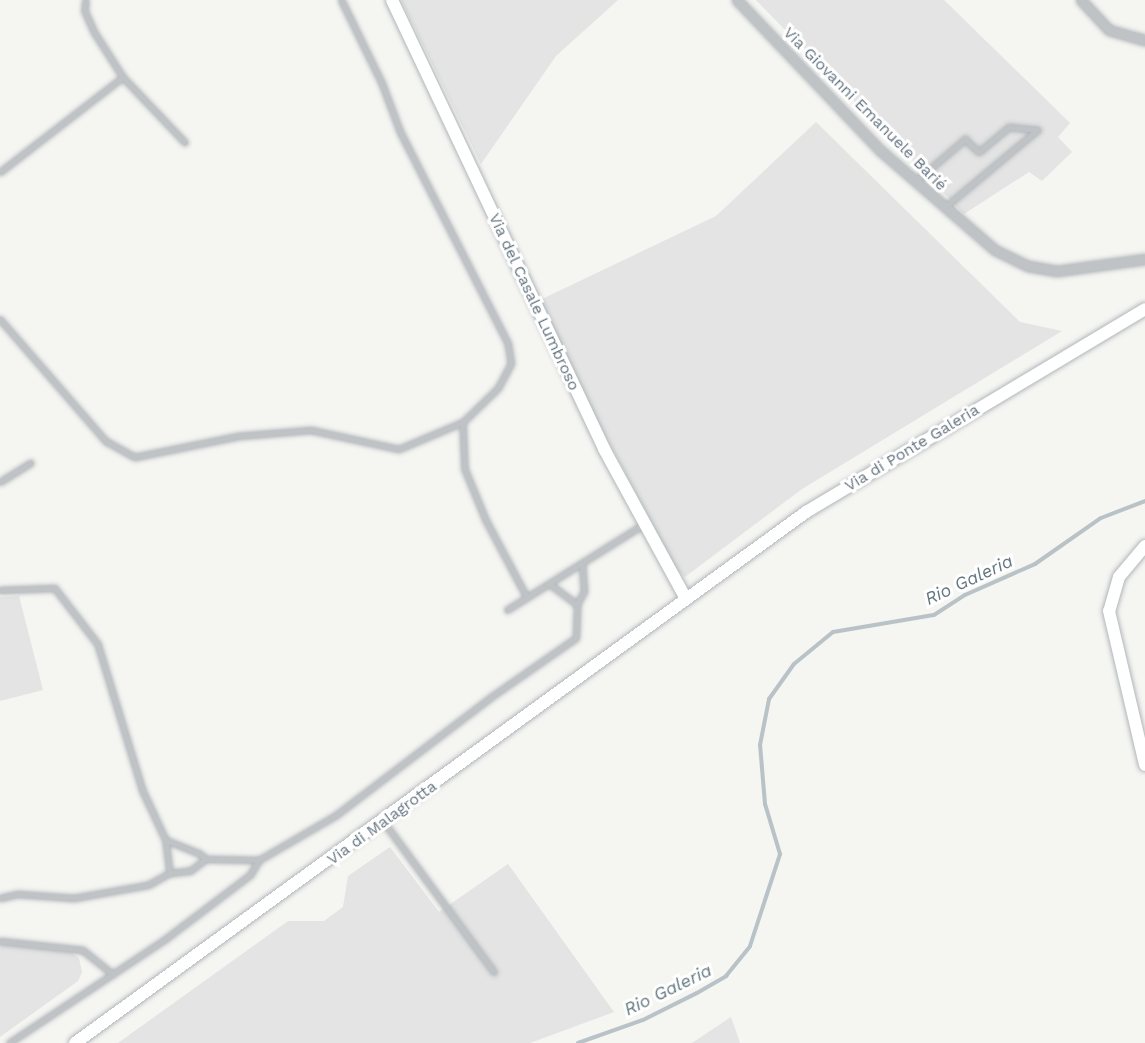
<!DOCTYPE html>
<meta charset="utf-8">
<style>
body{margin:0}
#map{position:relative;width:1145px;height:1043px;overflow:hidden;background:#f5f5f2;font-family:"Work Sans",sans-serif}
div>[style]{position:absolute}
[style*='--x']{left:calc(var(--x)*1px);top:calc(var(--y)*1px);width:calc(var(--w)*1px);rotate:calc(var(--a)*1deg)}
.built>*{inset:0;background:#e3e4e3}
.stream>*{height:4px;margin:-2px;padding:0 2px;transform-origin:2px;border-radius:2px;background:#b8c2c7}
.roads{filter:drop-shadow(0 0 2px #b1b6ba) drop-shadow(0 0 2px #b1b6ba)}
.lane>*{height:4.5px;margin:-2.25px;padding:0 2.25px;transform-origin:2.25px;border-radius:2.25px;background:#bfc3c6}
.street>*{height:9px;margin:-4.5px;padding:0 4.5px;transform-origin:4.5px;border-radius:4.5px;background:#bfc3c6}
.secondary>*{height:12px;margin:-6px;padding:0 6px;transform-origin:6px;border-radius:6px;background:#fff}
span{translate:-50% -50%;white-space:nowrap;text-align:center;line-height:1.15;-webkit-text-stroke:6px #fff;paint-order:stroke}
.street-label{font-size:16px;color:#667581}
.water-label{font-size:18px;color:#62777e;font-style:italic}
</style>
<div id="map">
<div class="built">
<i style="clip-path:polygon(401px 0,618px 0,556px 56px,481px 164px)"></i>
<i style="clip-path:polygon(756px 0,944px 0,1070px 123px,1058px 137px,1072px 152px,1042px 181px,1029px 172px,964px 214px)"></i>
<i style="clip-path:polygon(816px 122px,1020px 322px,1062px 331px,802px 489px,685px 577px,677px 570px,596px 418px,540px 300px,716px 216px)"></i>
<i style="clip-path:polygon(19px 596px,43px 690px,0 701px,0 597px)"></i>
<i style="clip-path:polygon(390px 847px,439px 912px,508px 864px,614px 1012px,530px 1043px,118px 1043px,288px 921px,324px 921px,343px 907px,348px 876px)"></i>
<i style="clip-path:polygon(0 944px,65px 948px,79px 958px,82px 972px,78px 981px,0 1037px)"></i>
<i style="clip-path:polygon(731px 1017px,740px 1043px,692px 1043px)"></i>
</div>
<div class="stream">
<i style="--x:578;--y:1043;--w:69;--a:-19.5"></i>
<i style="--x:643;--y:1020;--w:60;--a:-26.6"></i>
<i style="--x:697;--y:993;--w:34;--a:-30"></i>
<i style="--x:726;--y:976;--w:38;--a:-51"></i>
<i style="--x:750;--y:946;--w:97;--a:-71.9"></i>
<i style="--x:780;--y:854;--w:52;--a:-106.7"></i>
<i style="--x:765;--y:804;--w:59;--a:-94.8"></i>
<i style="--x:760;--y:745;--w:47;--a:-78.9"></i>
<i style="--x:769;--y:699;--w:43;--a:-54.5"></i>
<i style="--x:794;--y:664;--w:50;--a:-39.4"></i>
<i style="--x:833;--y:632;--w:102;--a:-9.6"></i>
<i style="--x:934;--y:615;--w:37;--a:-33"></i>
<i style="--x:965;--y:595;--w:77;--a:-23.9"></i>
<i style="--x:1035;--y:564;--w:80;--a:-34.9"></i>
<i style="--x:1101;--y:518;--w:47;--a:-21.1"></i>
</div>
<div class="roads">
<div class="lane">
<i style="--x:86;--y:0;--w:11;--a:95"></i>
<i style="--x:85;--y:11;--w:24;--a:66"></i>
<i style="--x:95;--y:33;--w:52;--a:57.5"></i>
<i style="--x:123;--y:77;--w:90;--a:46.4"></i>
<i style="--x:0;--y:172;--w:155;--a:-37.7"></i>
<i style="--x:916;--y:181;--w:65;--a:-40.6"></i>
<i style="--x:965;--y:139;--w:19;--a:43"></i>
<i style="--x:979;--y:152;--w:39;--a:-40"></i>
<i style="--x:1009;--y:127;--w:29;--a:6"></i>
<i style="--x:1038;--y:130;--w:120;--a:140.1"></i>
<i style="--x:0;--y:319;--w:162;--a:49"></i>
<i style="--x:106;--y:441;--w:33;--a:29"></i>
<i style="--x:135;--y:457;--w:105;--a:-11.5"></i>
<i style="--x:238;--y:436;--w:73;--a:-4.7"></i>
<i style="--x:311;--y:430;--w:90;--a:12.2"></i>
<i style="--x:399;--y:449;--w:69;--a:-22.9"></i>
<i style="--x:463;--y:422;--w:49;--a:-44.2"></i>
<i style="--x:498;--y:388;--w:27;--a:-62"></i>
<i style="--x:511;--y:364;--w:20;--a:-99"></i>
<i style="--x:508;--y:344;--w:238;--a:-117"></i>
<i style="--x:400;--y:132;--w:51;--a:-110.6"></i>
<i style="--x:382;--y:84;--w:93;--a:-116"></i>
<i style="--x:463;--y:422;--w:47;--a:87.6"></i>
<i style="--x:465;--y:469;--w:55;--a:67.6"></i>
<i style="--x:486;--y:520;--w:87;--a:62"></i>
<i style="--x:0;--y:482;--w:36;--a:-32"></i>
<i style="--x:550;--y:584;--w:34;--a:37"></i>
<i style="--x:0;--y:590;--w:55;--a:-2.1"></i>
<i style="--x:55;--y:588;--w:71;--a:52.5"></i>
<i style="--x:98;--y:644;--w:154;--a:73"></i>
<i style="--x:143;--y:791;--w:54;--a:64.9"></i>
<i style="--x:166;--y:840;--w:33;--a:83"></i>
<i style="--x:507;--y:610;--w:162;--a:-32.1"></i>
<i style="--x:384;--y:822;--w:186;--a:53.7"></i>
<i style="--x:166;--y:840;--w:35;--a:22"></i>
<i style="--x:199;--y:853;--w:9;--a:41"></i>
<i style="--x:0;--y:898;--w:18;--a:-13"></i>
<i style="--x:18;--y:894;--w:56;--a:4.1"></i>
<i style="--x:74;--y:898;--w:75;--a:-10"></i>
<i style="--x:148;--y:885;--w:25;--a:-29"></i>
<i style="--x:170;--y:873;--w:20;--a:-6"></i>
<i style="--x:190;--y:871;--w:20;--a:-37"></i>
<i style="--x:206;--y:859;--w:53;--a:1.1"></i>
<i style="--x:0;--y:941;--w:83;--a:6.2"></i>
<i style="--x:83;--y:950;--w:38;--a:39"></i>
<i style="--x:9;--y:1043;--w:186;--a:-33.6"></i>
<i style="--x:164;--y:940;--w:108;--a:-37.1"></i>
<i style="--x:250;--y:875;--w:17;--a:-59"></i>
<i style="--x:259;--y:860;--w:88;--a:-30.1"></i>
<i style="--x:335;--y:816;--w:196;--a:-37.3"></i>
<i style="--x:491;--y:697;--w:103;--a:-34.8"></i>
<i style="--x:576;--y:638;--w:34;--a:-88"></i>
<i style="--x:577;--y:604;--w:14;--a:-60"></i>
<i style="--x:584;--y:592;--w:27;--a:-94"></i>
</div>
<div class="street">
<i style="--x:737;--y:0;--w:209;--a:46.4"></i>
<i style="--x:881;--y:151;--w:151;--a:41"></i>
<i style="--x:995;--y:250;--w:37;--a:26"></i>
<i style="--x:1028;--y:266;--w:29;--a:10"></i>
<i style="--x:1057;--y:271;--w:89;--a:-7.8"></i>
<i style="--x:1081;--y:0;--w:41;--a:47"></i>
<i style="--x:1109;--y:30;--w:37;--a:16"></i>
</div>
<div class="secondary">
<i style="--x:392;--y:0;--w:497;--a:64.7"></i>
<i style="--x:604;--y:449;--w:171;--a:61.3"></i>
<i style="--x:1145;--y:546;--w:40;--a:130"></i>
<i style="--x:1119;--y:577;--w:35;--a:106"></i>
<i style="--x:1109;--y:611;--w:158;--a:76.8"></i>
<i style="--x:75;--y:1043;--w:904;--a:-35.99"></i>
<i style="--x:806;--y:512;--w:395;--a:-30.9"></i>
</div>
</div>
<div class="street-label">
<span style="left:865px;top:109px;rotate:45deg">Via Giovanni Emanuele Barié</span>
<span style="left:534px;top:302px;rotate:65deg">Via del Casale Lumbroso</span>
<span style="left:912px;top:448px;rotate:-31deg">Via di Ponte Galeria</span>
<span style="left:382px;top:823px;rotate:-36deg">Via di Malagrotta</span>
</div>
<div class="water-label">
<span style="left:969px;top:580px;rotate:-25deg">Rio Galeria</span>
<span style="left:668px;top:990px;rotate:-26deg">Rio Galeria</span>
</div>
</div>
